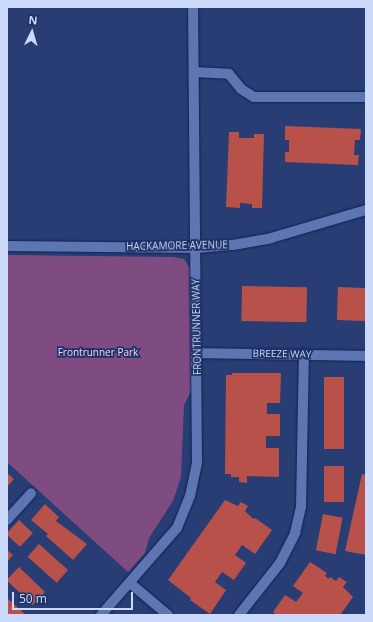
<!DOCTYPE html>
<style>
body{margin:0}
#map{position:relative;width:373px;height:622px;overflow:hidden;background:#273d73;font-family:"Open Sans",sans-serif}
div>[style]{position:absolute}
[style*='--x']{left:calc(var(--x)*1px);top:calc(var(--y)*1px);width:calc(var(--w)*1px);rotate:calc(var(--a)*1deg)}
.green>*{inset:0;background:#7e4c80}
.building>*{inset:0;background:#b9514b;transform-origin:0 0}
.roads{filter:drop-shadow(0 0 1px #102255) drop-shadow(0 0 1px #102255)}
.minor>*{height:10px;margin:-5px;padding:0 5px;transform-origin:5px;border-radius:5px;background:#5d76b1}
span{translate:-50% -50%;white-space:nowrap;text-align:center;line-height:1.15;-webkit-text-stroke:3.5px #1e3267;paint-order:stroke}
.street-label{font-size:10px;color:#cbdafb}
.park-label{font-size:10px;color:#f9d3fa}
.frame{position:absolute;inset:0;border:8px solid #cbdafb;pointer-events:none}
.north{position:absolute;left:12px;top:12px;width:40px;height:40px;-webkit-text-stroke:3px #1e3267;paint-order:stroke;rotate:5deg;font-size:11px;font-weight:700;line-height:16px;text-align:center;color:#cbdafb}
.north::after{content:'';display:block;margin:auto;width:14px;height:18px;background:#cbdafb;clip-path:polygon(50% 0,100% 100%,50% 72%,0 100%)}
.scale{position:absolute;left:12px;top:592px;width:121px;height:18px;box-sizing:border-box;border:2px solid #cbdafb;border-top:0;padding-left:5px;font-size:12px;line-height:14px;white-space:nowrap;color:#cbdafb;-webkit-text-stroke:3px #1e3267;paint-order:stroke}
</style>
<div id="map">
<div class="green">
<i style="clip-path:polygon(7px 255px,173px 257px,184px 259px,191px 270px,191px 391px,184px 405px,181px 477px,173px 501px,149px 538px,145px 553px,128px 572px,7px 462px)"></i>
</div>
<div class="building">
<i style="clip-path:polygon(285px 126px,361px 129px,360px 140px,355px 140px,354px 155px,359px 155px,358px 165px,285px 162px,285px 152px,289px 152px,289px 140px,285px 140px)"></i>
<i style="clip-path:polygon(229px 132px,239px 132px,239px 138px,254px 138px,254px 134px,264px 134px,262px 208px,252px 208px,252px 204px,240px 203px,240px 208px,226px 207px)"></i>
<i style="left:242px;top:286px;width:65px;height:35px;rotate:1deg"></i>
<i style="left:338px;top:287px;width:28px;height:33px;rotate:2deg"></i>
<i style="clip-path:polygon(232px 373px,281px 373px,280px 403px,267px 403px,267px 414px,280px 414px,280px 436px,266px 436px,266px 448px,279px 448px,279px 477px,247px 476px,247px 483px,239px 482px,239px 477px,231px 477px,231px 474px,225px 474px,226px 375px,232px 375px)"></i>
<i style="left:324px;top:377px;width:20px;height:72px"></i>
<i style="left:324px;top:466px;width:20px;height:36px"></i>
<i style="clip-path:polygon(7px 473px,14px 479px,7px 487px)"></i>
<i style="clip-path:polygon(362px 474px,366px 475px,366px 555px,345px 551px)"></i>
<i style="clip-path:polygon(225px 500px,238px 506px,241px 502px,248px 506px,245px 511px,250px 516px,254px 519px,255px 518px,272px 530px,255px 554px,242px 545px,235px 555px,246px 563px,234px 580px,222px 572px,215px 582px,226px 590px,210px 614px,190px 600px,191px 598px,168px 580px)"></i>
<i style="clip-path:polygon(45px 504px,59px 517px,56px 521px,87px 544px,73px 560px,46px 536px,48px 534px,31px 520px)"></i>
<i style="left:323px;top:514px;width:20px;height:37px;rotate:11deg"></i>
<i style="left:19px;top:520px;width:19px;height:19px;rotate:43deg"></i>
<i style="left:39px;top:544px;width:39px;height:17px;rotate:42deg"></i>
<i style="clip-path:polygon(7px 550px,13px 555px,7px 562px)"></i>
<i style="clip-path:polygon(310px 562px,327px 573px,325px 576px,329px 579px,330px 577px,336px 581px,339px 577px,347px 582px,343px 587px,353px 597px,340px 615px,277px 615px,273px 612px,285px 595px,296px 602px,303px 593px,293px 586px)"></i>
<i style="left:19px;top:567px;width:36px;height:18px;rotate:44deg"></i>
<i style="clip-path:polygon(7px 598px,26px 615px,7px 615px)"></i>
</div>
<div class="roads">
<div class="minor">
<i style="--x:194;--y:72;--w:35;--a:3"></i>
<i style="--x:229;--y:74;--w:19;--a:51"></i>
<i style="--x:241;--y:89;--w:15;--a:32"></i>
<i style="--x:254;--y:97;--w:112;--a:0"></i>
<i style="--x:7;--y:246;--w:189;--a:0.6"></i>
<i style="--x:196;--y:248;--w:37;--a:-5"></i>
<i style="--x:233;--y:245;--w:39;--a:-10"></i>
<i style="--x:271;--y:238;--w:99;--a:-16.4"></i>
<i style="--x:197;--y:353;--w:169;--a:1"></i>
<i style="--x:7;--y:520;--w:36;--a:-48"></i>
<i style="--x:130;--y:583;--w:50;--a:40.1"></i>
<i style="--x:101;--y:615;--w:116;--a:-48.9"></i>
<i style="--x:177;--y:528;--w:35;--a:-68"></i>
<i style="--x:190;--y:496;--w:35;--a:-78"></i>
<i style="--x:197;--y:462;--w:455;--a:-90.5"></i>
<i style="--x:239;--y:615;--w:66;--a:-51.7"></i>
<i style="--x:280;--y:563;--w:34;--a:-63"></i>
<i style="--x:295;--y:533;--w:27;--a:-77"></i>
<i style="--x:301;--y:507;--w:153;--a:-88.9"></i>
</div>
</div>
<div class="street-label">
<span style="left:177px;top:246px;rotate:-1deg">HACKAMORE AVENUE</span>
<span style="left:197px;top:327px;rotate:-91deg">FRONTRUNNER WAY</span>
<span style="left:282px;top:354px;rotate:1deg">BREEZE WAY</span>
</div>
<div class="park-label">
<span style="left:98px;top:353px">Frontrunner Park</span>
</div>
<div class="frame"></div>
<div class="north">N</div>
<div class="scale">50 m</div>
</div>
